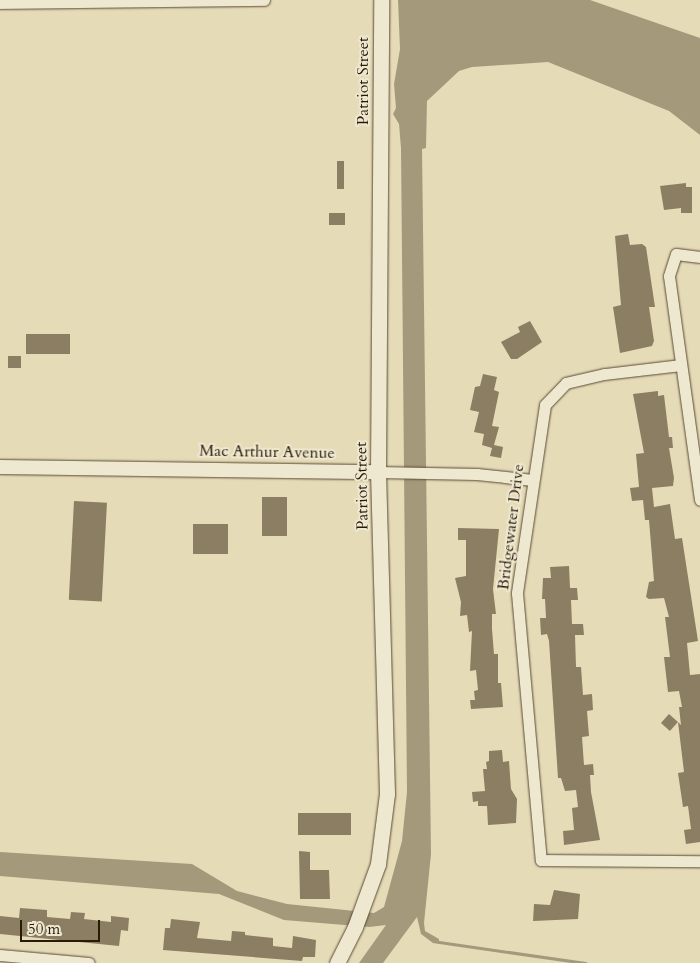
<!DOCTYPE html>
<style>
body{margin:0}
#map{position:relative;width:700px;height:963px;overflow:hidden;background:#e6dbb7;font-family:Cardo,serif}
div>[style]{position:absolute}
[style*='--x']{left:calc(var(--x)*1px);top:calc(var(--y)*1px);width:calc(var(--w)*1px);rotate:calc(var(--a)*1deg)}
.water>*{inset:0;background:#a5997c}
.stream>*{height:3px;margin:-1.5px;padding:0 1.5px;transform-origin:1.5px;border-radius:1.5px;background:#a5997c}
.building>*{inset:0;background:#8b7e63;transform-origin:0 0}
.roads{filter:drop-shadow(0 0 1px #584a34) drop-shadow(0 0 1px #584a34)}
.minor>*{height:11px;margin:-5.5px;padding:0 5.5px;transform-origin:5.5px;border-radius:5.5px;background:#efe8d0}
.tertiary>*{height:14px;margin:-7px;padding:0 7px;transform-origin:7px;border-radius:7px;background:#efe8d0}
.secondary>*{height:15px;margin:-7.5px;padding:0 7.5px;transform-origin:7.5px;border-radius:7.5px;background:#efe8d0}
span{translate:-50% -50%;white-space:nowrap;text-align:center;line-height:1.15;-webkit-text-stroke:4px #efe8d0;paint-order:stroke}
.street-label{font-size:16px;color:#281a09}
.scale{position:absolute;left:20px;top:920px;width:80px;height:22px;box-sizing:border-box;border:2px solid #281a09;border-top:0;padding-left:6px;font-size:15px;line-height:18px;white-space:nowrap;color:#281a09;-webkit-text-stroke:4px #efe8d0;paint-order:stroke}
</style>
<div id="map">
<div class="water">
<i style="clip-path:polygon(398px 0,590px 0,700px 38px,700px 135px,669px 111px,548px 62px,472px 67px,459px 71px,427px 101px,426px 148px,422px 149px,431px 854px,424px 923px,425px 931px,439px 939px,439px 944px,433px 943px,421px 934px,417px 917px,383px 963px,359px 963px,386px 925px,369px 927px,284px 920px,219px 894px,0 876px,0 852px,192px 864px,237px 891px,287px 904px,374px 913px,384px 907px,402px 841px,407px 792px,401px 148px,399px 124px,393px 114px,396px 108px,394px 84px,400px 49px)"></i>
</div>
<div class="stream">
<i style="--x:439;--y:942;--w:148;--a:8.2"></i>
</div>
<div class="building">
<i style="left:337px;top:161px;width:7px;height:28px"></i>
<i style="clip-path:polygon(686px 183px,686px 187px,692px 187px,692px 213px,681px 213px,681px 208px,664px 210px,660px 186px)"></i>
<i style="left:329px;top:213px;width:16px;height:12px"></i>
<i style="clip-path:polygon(628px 234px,630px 245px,642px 244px,646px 247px,655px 307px,649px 307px,654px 341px,652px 346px,620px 353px,613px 307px,621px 305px,615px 236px)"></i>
<i style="clip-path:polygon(530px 321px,542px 342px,517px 359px,511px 359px,501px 342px,520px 332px,518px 327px)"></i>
<i style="left:26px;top:334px;width:44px;height:20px"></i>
<i style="left:8px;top:356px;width:13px;height:12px"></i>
<i style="clip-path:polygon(483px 374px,497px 377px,494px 390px,499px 392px,492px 426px,499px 427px,494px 445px,503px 447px,501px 458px,490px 456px,492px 448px,482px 445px,484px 434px,474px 432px,479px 412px,470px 410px,475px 387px,480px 386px)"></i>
<i style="clip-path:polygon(658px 391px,658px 396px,664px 395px,669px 437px,672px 437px,673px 448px,669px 448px,674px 478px,673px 486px,652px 488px,654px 507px,670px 504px,675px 539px,682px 538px,698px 641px,687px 643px,690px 675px,700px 674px,700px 842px,686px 844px,684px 830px,691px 829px,688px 806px,683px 807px,678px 773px,684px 772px,678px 722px,681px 725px,679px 707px,682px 707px,679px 691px,668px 692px,664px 657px,670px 657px,665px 617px,669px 617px,664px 598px,649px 599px,646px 597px,649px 582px,654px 581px,649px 520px,645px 520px,643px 500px,632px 501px,630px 488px,639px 487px,636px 454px,644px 453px,633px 394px)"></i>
<i style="left:262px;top:497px;width:25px;height:39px"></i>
<i style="left:74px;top:501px;width:33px;height:99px;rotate:3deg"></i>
<i style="left:193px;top:524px;width:35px;height:30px"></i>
<i style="clip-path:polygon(458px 528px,499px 529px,493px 589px,496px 614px,492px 614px,492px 629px,494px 654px,498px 654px,498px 683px,501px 683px,503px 707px,471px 709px,470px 700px,475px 700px,474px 691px,478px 690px,476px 670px,470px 671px,472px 631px,469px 632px,467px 615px,460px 616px,461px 602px,455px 578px,466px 576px,466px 540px,458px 540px)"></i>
<i style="clip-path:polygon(569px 566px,570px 588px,577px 588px,578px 600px,571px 600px,572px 624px,583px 624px,584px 635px,575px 635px,576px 667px,581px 667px,583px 695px,592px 694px,593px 710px,587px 711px,589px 736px,582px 737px,584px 765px,593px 764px,594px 775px,590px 775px,591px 792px,600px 840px,564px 845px,563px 831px,574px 830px,572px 808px,578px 807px,576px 790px,565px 791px,561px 778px,558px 778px,549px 641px,547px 634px,541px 635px,540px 618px,546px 618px,545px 599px,542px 599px,543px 578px,551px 578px,550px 567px)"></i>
<i style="left:669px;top:714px;width:12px;height:12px;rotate:42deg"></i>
<i style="clip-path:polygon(502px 750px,503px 762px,509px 761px,511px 789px,517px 799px,516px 823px,488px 825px,487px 806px,478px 806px,478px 801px,473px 802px,472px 792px,485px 791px,483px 769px,487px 769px,486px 762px,489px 761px,489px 751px)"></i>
<i style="left:298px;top:813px;width:53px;height:22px"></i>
<i style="clip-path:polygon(299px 851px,310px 852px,310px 870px,329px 870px,330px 899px,300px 899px)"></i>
<i style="clip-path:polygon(554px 890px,580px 894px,578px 919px,533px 921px,534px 904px,550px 905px)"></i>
<i style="clip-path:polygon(20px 908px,47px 910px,47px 917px,70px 919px,71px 912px,85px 913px,84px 919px,111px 922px,111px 916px,129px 918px,128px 931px,121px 930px,119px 946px,0 934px,0 916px,19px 918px)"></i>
<i style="clip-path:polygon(171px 919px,200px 922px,197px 938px,231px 941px,232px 931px,245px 932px,245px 935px,273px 938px,273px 946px,292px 948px,293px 936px,316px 940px,315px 957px,303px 957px,302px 961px,163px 950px,165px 928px,170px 928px)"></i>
</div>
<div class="roads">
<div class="minor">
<i style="--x:0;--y:3;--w:264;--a:-0.7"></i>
<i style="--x:700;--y:257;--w:24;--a:-173"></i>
<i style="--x:676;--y:254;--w:23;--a:108"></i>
<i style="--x:669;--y:276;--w:226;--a:82.1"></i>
<i style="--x:681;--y:365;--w:78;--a:173.3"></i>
<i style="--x:604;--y:374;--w:39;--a:167"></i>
<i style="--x:566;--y:383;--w:30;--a:134"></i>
<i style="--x:545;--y:405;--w:190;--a:98.5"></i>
<i style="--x:517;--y:593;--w:268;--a:84.9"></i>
<i style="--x:541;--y:860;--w:159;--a:0.4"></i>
<i style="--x:378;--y:472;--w:99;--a:1.2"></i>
<i style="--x:477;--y:474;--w:56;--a:6.1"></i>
<i style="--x:0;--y:955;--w:89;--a:5.1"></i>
</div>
<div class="tertiary">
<i style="--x:0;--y:467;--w:378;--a:0.8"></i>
</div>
<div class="secondary">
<i style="--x:337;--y:963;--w:40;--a:-63.4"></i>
<i style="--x:355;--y:927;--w:67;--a:-69.9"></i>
<i style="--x:378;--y:864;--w:71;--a:-82.7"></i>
<i style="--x:387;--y:794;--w:322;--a:-91.6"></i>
<i style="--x:378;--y:472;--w:472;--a:-89.6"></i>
</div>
</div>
<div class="street-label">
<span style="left:363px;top:81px;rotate:-90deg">Patriot Street</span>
<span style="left:267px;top:452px;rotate:1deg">Mac Arthur Avenue</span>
<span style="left:362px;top:486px;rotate:-91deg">Patriot Street</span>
<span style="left:511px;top:527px;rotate:-83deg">Bridgewater Drive</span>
</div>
<div class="scale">50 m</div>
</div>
